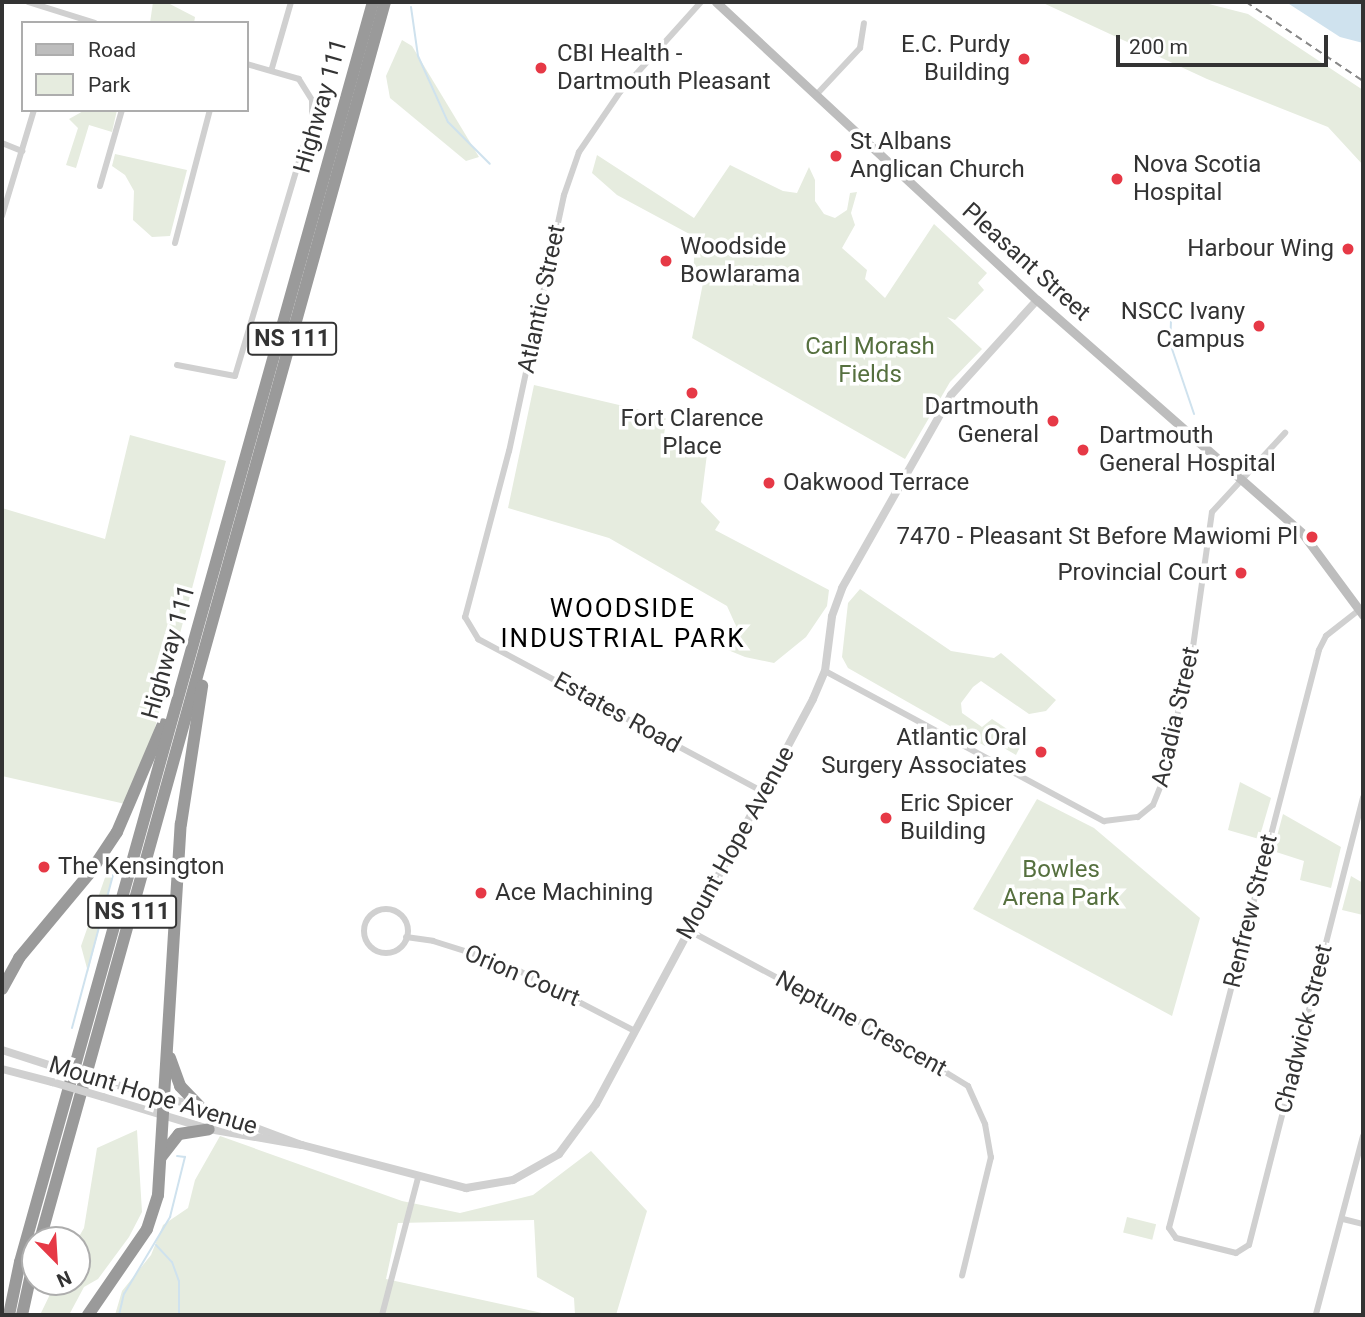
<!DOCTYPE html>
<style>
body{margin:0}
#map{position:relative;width:1365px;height:1317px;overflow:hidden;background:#fff;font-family:Roboto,sans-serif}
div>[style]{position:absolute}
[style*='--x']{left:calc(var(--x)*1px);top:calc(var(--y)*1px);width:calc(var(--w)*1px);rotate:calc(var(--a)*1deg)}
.green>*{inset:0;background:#e6ecdf;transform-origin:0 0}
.water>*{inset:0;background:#cfe2ee}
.stream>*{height:2px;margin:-1px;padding:0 1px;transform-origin:1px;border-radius:1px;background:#cfe2ee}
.minor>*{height:6px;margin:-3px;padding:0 3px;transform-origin:3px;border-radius:3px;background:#d0d0d0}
.minor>.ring{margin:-3px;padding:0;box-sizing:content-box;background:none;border:6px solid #d0d0d0;border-radius:50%}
.tertiary>*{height:8px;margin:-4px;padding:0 4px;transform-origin:4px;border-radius:4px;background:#d0d0d0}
.secondary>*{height:9px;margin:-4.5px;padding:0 4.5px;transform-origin:4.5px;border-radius:4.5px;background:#bdbdbd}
.motorway>*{height:12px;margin:-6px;padding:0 6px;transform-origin:6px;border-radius:6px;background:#9a9a9a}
.rail>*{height:2px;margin-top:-1px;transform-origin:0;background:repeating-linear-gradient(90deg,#888 0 7px,transparent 0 12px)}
.tertiary-bridge>*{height:8px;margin:-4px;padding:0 4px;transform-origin:4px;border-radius:4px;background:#d0d0d0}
.dots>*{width:19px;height:19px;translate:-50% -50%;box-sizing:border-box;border:4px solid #fff;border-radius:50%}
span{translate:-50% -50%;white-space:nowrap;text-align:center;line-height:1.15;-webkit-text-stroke:7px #fff;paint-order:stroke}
.shield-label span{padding:2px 5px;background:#fff;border:2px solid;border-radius:5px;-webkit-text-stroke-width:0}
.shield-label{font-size:23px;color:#333;font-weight:700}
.poi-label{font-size:24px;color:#333}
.right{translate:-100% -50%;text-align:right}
.left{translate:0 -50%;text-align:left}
.street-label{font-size:24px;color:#333}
.park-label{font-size:24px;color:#56703f}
.neighbourhood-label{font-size:26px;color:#000;letter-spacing:2px}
.frame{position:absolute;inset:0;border:4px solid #333;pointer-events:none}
.legend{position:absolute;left:21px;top:21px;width:228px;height:91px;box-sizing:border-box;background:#fff;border:2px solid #adadad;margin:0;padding:9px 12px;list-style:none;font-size:21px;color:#333}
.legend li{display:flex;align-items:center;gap:14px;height:35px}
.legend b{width:35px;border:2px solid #adadad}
.north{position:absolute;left:21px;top:1226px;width:70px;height:70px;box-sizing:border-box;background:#fff;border:2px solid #adadad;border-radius:50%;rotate:156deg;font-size:19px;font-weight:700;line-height:28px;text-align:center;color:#333}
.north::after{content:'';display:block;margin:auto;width:24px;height:32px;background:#e63946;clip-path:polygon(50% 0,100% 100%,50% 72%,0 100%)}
.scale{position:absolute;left:1116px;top:35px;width:212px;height:32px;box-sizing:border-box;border:4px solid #333;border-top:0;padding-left:9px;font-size:21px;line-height:24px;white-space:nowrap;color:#333;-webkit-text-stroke:5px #fff;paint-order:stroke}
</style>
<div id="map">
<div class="green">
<i style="clip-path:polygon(153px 2px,166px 2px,195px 17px,194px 23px,150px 23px)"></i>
<i style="clip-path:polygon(1041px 2px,1201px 2px,1248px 14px,1363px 90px,1363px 165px,1328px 127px,1207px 79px)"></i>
<i style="clip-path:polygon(402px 40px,412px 46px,479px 157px,466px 161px,390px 98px,386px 76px)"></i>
<i style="clip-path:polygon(85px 110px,117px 110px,112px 132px,89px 125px,76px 168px,66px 165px,78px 128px,69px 119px)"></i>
<i style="clip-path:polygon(115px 154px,187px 170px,170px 236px,152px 237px,133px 220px,134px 191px,125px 175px,112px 166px)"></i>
<i style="clip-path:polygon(597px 155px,694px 218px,730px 165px,783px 191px,797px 193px,809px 167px,815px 180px,815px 201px,824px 214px,835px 218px,847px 210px,850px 193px,857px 192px,851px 213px,855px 225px,842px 248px,867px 270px,865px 279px,885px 298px,934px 224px,987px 273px,978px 283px,984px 290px,955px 320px,947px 317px,982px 349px,950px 382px,905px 459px,692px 338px,704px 278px,693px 280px,695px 237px,617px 195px,592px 173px)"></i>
<i style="clip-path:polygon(534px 385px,666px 416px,664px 436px,694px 443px,707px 454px,701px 502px,720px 522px,715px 530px,829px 590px,827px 606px,806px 637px,774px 663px,745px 657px,728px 650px,736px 626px,727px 606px,609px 538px,508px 508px)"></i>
<i style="clip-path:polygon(130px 435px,226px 461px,134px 806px,2px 776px,2px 508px,105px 539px)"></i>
<i style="clip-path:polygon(860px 589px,951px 651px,994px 658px,1001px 653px,1056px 700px,1046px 711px,1029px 714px,981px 681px,973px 687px,961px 703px,962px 713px,982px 727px,992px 719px,1016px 735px,1012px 741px,1020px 747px,1016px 755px,992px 741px,985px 746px,848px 668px,842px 657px,848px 603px)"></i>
<i style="clip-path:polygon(1240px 782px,1271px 798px,1259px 839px,1228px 830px)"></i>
<i style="clip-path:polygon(1037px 799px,1094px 828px,1200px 918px,1172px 1016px,973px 909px)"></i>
<i style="clip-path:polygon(1283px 814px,1341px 847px,1331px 888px,1300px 880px,1304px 861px,1273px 851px)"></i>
<i style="clip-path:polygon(117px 860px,88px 972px,81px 946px,108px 869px)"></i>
<i style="clip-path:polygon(1351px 876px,1363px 883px,1363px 915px,1342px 910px)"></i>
<i style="clip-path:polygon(137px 1130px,142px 1212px,129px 1237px,98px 1279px,84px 1287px,69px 1315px,40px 1315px,56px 1282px,77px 1282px,77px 1240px,84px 1228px,97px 1148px)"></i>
<i style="clip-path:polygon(220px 1136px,402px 1201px,460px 1213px,533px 1195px,591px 1151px,647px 1211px,616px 1315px,575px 1315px,574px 1298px,537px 1277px,534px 1220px,398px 1223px,386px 1279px,551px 1315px,115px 1315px,122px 1291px,151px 1255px,163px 1225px,188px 1208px,195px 1180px)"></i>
<i style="left:1127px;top:1217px;width:30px;height:16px;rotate:14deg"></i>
</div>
<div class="water">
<i style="clip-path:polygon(1286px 2px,1363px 2px,1363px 43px,1340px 37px)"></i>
</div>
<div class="stream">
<i style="--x:411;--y:7;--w:49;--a:81.9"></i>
<i style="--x:418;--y:56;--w:72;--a:65.6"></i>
<i style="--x:448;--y:122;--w:59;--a:45"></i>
<i style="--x:1171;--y:320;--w:23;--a:92"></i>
<i style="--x:1170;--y:343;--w:75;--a:71.3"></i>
<i style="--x:72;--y:1028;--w:174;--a:-75"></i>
<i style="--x:156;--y:1245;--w:23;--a:47"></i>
<i style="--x:172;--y:1262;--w:20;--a:70"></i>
<i style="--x:179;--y:1281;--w:34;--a:90"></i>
<i style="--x:119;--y:1315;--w:22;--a:-77"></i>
<i style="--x:124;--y:1294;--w:90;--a:-59.1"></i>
<i style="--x:170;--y:1217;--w:62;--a:-76"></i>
<i style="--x:185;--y:1157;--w:8;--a:-173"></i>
</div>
<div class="minor">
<i style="--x:28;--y:2;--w:70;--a:17.4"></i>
<i style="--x:701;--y:2;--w:121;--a:132"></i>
<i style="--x:620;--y:92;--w:73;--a:124.3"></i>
<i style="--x:579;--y:152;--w:46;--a:109.2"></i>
<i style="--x:564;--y:195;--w:262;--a:102.1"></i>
<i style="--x:509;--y:451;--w:172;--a:104.8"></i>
<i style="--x:465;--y:617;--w:26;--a:59"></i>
<i style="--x:478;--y:639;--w:323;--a:28.2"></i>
<i style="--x:272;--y:68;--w:69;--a:-73.9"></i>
<i style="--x:817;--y:94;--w:63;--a:-46.9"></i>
<i style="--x:860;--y:48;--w:25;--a:-81"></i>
<i style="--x:2;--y:143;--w:22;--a:22"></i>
<i style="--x:100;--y:186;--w:79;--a:-73.9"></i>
<i style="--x:2;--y:216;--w:111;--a:-73.2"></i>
<i style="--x:175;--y:243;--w:138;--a:-75.3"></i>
<i style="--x:177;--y:365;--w:59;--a:10.7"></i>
<i style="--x:235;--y:376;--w:270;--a:-73.4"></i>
<i style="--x:312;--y:117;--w:17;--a:-90"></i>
<i style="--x:312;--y:100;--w:25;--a:-122"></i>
<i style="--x:299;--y:79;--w:54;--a:-163.9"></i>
<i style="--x:1359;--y:610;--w:42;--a:141.8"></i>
<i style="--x:1326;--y:636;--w:16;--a:117"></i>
<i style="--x:1319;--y:650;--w:597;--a:104.55"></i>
<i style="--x:1169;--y:1228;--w:12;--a:55"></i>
<i style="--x:1176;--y:1238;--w:62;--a:14"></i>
<i style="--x:1236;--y:1253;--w:15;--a:-32"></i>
<i style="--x:1249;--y:1245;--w:462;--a:-75.7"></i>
<i style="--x:825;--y:671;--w:317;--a:28.3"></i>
<i style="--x:1104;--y:821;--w:34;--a:-7"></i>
<i style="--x:1138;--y:817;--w:19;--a:-39"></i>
<i style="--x:1153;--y:805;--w:24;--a:-68"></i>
<i style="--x:1162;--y:783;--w:139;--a:-77.2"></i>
<i style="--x:1193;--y:647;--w:136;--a:-82"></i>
<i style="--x:1212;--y:512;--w:108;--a:-47.3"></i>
<i class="ring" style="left:364px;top:909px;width:38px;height:38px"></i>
<i style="--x:688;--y:930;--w:233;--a:28.2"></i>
<i style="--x:893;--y:1040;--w:88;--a:31.5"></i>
<i style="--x:968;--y:1086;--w:42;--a:65.9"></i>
<i style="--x:985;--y:1124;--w:34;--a:80"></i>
<i style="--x:991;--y:1157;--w:122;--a:103.7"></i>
<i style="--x:406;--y:937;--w:27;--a:8"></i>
<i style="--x:433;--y:941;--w:77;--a:17.5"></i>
<i style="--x:506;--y:964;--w:143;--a:27.5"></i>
<i style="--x:1343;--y:1219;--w:21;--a:14"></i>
<i style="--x:1316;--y:1314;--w:184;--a:-75.2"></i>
<i style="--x:382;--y:1315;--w:142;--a:-75.3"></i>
</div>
<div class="tertiary">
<i style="--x:2;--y:1050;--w:56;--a:17.8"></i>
<i style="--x:2;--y:1069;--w:52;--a:14.6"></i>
<i style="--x:106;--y:1082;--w:97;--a:14.9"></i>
<i style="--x:200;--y:1107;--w:106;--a:20.5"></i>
<i style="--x:103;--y:1097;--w:111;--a:16.8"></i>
<i style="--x:209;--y:1129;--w:94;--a:9.8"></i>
<i style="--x:302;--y:1145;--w:170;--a:14.7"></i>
<i style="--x:466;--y:1188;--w:48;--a:-9.7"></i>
<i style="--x:513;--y:1180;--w:53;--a:-29.5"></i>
<i style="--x:559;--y:1154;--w:62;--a:-53.5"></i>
<i style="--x:596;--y:1104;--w:459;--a:-61.8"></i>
<i style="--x:813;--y:699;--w:30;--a:-67"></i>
<i style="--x:825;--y:671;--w:55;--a:-82.7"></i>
<i style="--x:832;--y:616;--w:30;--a:-70"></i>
<i style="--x:842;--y:588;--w:222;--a:-60.5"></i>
<i style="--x:951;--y:395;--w:128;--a:-47.8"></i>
</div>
<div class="secondary">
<i style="--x:716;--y:2;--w:438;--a:42.9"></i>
<i style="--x:1037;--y:300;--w:354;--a:41.3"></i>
<i style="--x:1303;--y:534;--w:101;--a:53.5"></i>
</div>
<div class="motorway">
<i style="--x:2;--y:989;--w:35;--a:-61"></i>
<i style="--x:19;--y:958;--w:109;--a:-50.2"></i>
<i style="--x:89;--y:874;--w:50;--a:-56.3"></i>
<i style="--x:117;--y:832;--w:117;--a:-66.9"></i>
<i style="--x:170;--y:1058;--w:30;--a:70"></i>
<i style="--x:180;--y:1086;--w:29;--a:46"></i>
<i style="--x:161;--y:1157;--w:29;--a:-52"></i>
<i style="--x:179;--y:1134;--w:30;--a:-9"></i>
<i style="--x:40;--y:1240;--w:1285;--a:-74.43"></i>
<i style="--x:9;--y:1315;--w:54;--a:-78.3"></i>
<i style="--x:20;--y:1262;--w:1309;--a:-74.35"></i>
<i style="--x:22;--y:1315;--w:60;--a:-77.6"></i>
<i style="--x:88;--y:1315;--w:104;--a:-55.5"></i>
<i style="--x:147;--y:1229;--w:36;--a:-72"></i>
<i style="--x:158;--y:1195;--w:372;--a:-86.5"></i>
<i style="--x:181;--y:824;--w:140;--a:-81.3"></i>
</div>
<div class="rail">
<i style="--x:1246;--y:2;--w:141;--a:34"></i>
</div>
<div class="tertiary-bridge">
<i style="--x:55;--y:1067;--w:53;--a:16.4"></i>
<i style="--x:52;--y:1082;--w:53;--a:16.4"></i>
</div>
<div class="dots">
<i style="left:1024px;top:59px;background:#e63946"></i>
<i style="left:541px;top:68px;background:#e63946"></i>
<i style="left:836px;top:156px;background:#e63946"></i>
<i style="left:1117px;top:179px;background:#e63946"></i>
<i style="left:1348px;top:249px;background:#e63946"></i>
<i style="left:666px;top:261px;background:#e63946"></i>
<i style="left:1259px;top:326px;background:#e63946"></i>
<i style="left:692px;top:393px;background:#e63946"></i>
<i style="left:1053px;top:421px;background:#e63946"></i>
<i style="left:1083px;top:450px;background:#e63946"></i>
<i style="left:769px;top:483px;background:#e63946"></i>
<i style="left:1312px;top:537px;background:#e63946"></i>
<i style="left:1241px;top:573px;background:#e63946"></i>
<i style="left:1041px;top:752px;background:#e63946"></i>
<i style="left:886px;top:818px;background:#e63946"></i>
<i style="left:44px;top:867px;background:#e63946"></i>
<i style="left:481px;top:893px;background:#e63946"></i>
</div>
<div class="shield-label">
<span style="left:292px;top:339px">NS 111</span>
<span style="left:132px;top:912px">NS 111</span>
</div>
<div class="poi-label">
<span class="right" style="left:1010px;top:59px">E.C. Purdy<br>Building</span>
<span class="left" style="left:557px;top:68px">CBI Health -<br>Dartmouth Pleasant</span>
<span class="left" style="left:850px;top:156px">St Albans<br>Anglican Church</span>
<span class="left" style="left:1133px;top:179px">Nova Scotia<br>Hospital</span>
<span class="left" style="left:680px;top:261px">Woodside<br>Bowlarama</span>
<span class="right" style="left:1334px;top:249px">Harbour Wing</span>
<span class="right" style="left:1245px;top:326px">NSCC Ivany<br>Campus</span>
<span class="right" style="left:1039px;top:421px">Dartmouth<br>General</span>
<span style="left:692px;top:433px">Fort Clarence<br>Place</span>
<span class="left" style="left:1099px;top:450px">Dartmouth<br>General Hospital</span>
<span class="left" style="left:783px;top:483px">Oakwood Terrace</span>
<span class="right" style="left:1298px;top:537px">7470 - Pleasant St Before Mawiomi Pl</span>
<span class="right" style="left:1227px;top:573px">Provincial Court</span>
<span class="right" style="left:1027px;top:752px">Atlantic Oral<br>Surgery Associates</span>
<span class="left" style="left:900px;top:818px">Eric Spicer<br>Building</span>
<span class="left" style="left:58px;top:867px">The Kensington</span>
<span class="left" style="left:495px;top:893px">Ace Machining</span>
</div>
<div class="street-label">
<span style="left:321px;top:106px;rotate:-74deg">Highway 111</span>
<span style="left:1026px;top:262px;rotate:42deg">Pleasant Street</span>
<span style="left:542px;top:299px;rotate:-78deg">Atlantic Street</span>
<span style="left:169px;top:652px;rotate:-74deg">Highway 111</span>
<span style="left:617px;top:713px;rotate:29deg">Estates Road</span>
<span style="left:1176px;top:717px;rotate:-77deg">Acadia Street</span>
<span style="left:736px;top:843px;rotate:-61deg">Mount Hope Avenue</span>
<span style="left:1251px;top:911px;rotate:-76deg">Renfrew Street</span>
<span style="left:522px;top:976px;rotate:23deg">Orion Court</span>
<span style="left:861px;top:1024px;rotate:29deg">Neptune Crescent</span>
<span style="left:1304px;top:1029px;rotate:-76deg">Chadwick Street</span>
<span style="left:153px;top:1096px;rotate:17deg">Mount Hope Avenue</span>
</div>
<div class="park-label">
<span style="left:870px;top:361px">Carl Morash<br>Fields</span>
<span style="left:1061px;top:884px">Bowles<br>Arena Park</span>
</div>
<div class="neighbourhood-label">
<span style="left:623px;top:624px">WOODSIDE<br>INDUSTRIAL PARK</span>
</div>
<div class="frame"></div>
<ul class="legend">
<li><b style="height:9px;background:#bdbdbd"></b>Road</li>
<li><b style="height:19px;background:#e6ecdf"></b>Park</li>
</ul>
<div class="north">N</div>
<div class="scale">200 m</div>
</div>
